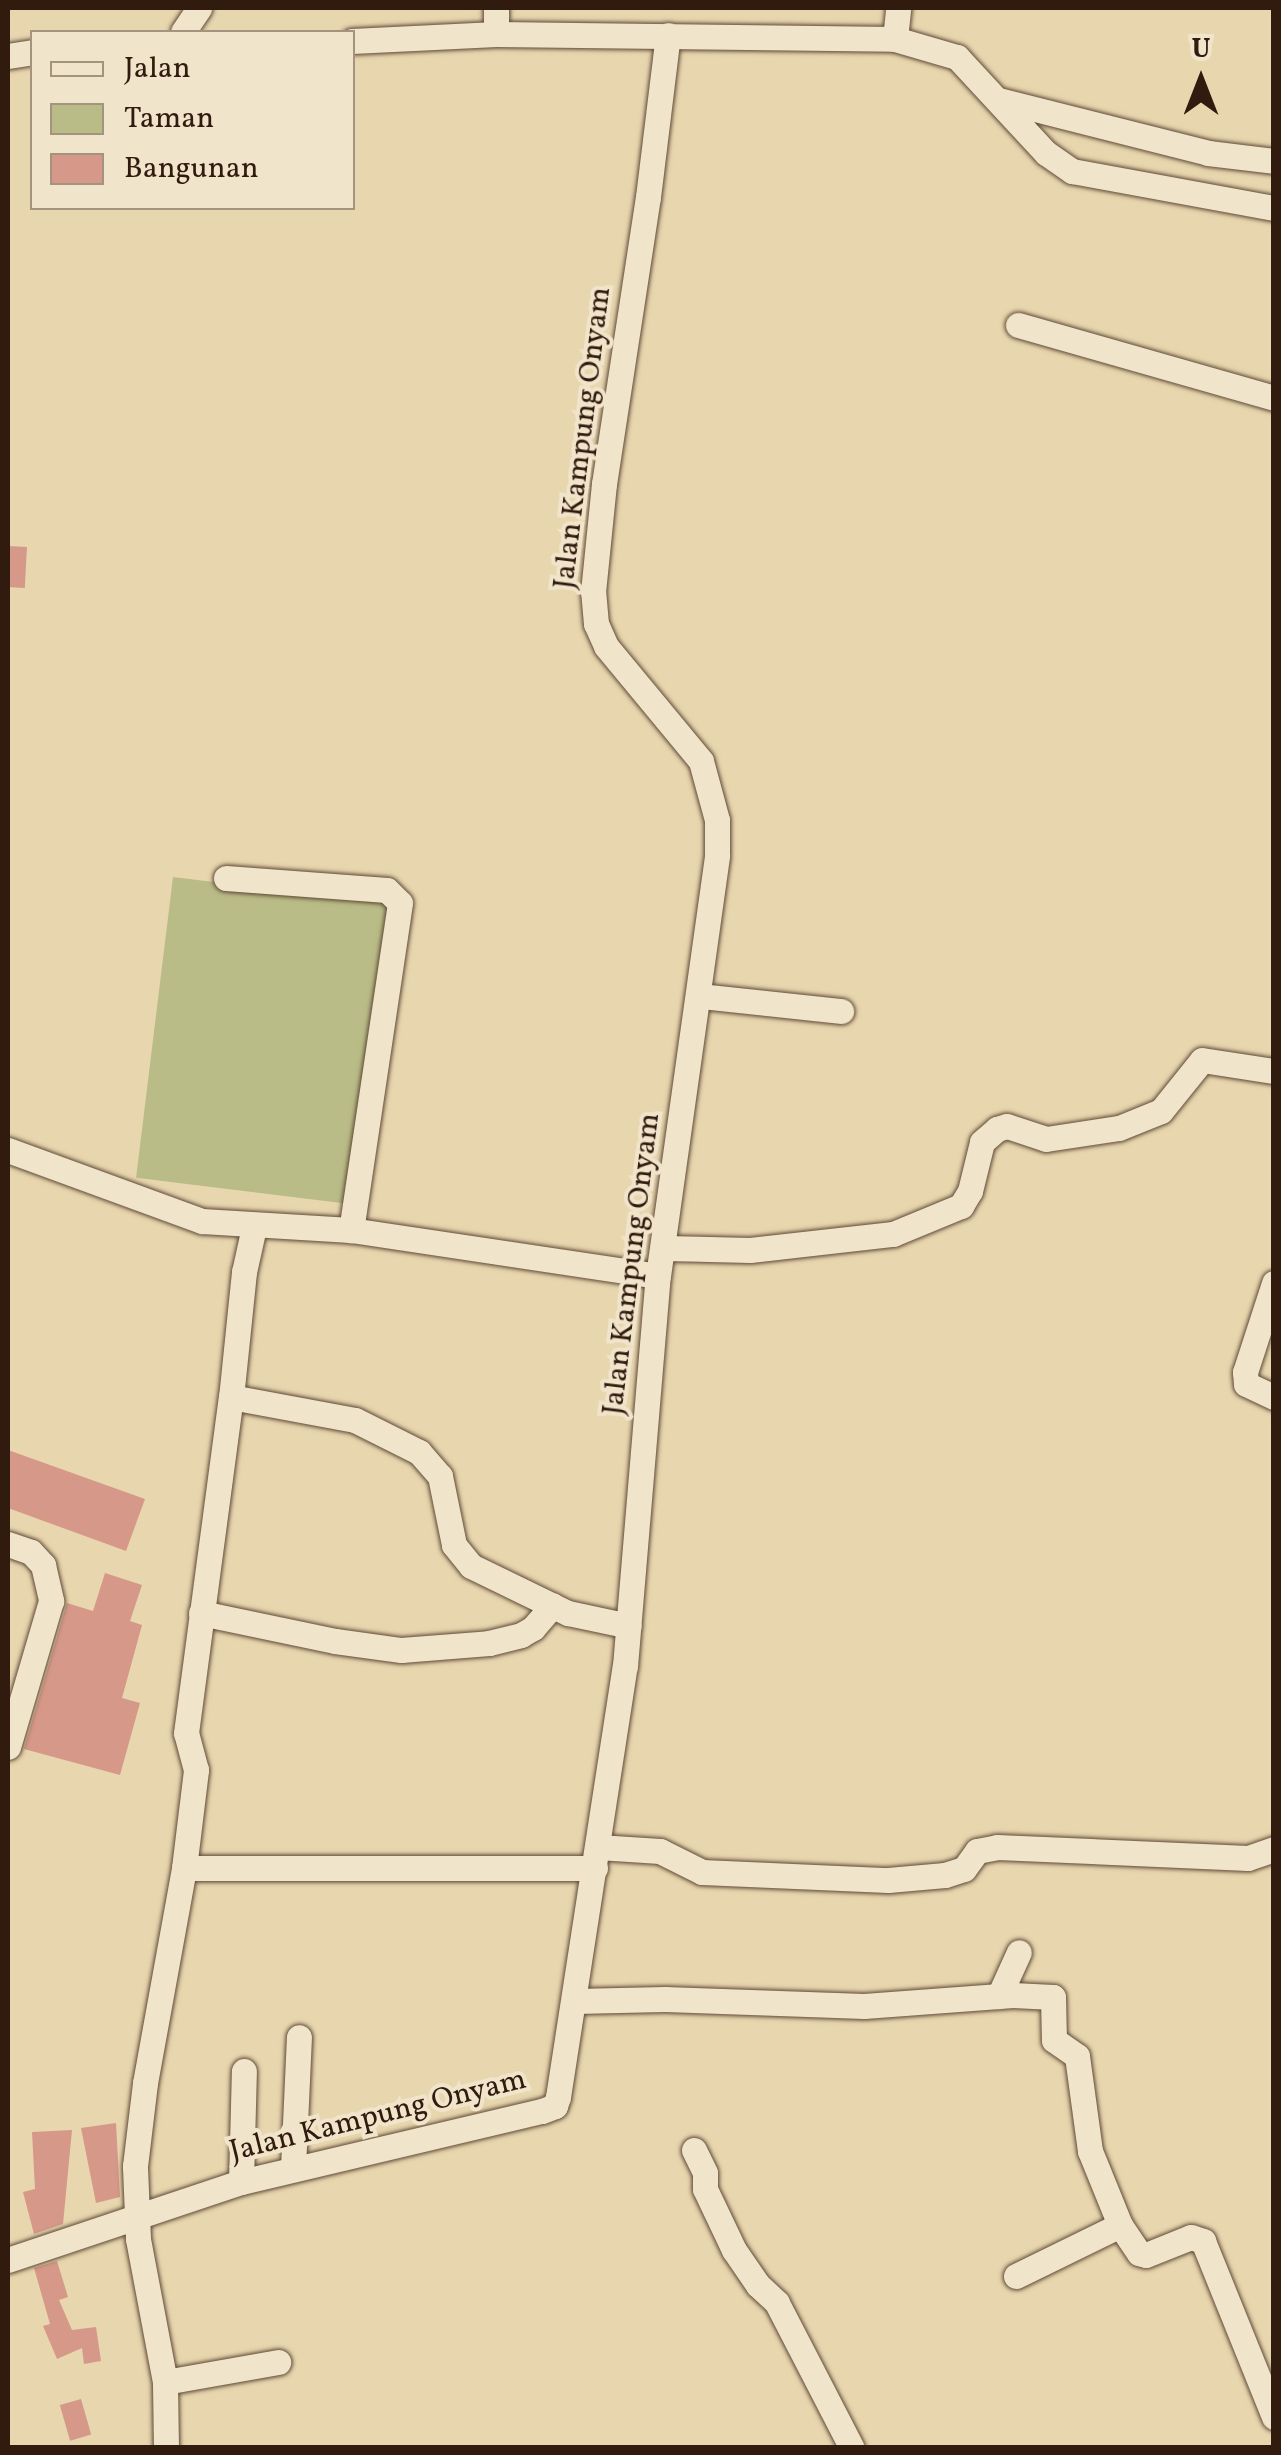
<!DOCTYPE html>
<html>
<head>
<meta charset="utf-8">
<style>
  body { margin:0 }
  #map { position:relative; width:1281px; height:2455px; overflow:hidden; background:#e8d6ae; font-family:Vollkorn,serif }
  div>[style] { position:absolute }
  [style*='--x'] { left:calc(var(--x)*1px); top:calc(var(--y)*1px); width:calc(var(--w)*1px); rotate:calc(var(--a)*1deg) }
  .green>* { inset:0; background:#babc87; transform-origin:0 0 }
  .building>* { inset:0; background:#d69888; transform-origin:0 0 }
  .roads { filter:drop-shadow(0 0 2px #5f4a37) drop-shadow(0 0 2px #5f4a37) }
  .minor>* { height:25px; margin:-12.5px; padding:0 12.5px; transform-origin:12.5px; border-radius:12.5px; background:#f0e4ca }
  span { translate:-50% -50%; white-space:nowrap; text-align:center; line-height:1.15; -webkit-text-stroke:8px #f0e4ca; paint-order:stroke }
  .street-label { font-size:30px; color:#311b0f }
  .frame { position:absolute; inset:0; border:10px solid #311b0f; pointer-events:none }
  .legend { position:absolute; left:30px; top:30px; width:325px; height:180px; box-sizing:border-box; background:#f0e4ca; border:2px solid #a4947f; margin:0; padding:12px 18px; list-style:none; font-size:30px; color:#311b0f }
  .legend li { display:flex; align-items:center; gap:20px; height:50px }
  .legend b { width:50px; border:2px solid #a4947f }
  .north { position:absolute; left:1151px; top:30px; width:100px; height:100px; -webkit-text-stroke:8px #f0e4ca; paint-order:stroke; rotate:0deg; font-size:28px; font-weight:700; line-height:40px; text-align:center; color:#311b0f }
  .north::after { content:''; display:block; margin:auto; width:35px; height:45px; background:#311b0f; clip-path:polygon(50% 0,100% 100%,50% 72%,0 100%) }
</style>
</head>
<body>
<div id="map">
  <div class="green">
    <div style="left:173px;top:877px;width:217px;height:303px;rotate:7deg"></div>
  </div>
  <div class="building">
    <div style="left:8px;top:546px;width:19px;height:41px;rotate:3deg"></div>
    <div style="clip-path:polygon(8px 1450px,145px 1499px,126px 1551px,8px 1508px)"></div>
    <div style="clip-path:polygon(105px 1573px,142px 1585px,130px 1621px,142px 1625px,122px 1698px,140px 1703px,120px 1775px,24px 1749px,67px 1603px,93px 1611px)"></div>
    <div style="clip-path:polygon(116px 2123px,120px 2197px,96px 2203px,81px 2128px)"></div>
    <div style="clip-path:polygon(72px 2130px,63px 2224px,34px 2234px,23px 2192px,35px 2189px,32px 2132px)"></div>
    <div style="clip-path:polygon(57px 2261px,68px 2297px,59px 2300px,72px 2330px,96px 2327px,101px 2361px,84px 2364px,82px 2348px,57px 2359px,43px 2326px,50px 2324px,34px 2268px)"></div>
    <div style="left:81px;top:2399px;width:37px;height:22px;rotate:74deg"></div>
  </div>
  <div class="roads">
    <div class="minor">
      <div style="--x:496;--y:8;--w:26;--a:90"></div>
      <div style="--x:183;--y:32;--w:29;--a:-56"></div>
      <div style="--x:895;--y:39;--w:31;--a:-84"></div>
      <div style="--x:352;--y:41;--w:144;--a:-2.8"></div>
      <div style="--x:496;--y:34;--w:399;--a:0.7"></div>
      <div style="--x:895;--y:39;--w:65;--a:16.2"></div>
      <div style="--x:957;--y:57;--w:131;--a:47.2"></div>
      <div style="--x:1046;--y:153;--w:32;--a:35"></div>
      <div style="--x:1072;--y:171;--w:205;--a:10.4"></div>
      <div style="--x:8;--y:56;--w:24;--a:-9"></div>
      <div style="--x:999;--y:100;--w:216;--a:14.2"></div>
      <div style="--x:1208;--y:153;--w:66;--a:6.9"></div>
      <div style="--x:1018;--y:325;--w:266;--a:15.9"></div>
      <div style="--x:226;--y:878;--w:161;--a:4.3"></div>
      <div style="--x:387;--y:890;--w:18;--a:45"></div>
      <div style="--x:400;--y:903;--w:331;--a:98.5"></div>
      <div style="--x:700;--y:996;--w:142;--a:6.1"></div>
      <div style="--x:8;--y:1150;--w:207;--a:20.1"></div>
      <div style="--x:202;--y:1221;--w:149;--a:3.5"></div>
      <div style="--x:351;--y:1230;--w:310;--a:8.5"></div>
      <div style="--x:254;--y:1227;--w:46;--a:102.5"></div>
      <div style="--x:244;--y:1272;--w:126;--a:95.9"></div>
      <div style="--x:231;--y:1397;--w:126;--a:10.5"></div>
      <div style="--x:355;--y:1420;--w:72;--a:26.6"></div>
      <div style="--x:419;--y:1452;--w:32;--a:49"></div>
      <div style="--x:440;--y:1476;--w:70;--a:78.5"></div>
      <div style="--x:454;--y:1545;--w:27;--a:51"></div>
      <div style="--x:471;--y:1566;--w:108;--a:25.9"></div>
      <div style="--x:568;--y:1613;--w:62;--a:12"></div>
      <div style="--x:663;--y:1248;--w:87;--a:1.3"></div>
      <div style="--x:750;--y:1250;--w:144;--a:-6.4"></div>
      <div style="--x:893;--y:1234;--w:74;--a:-22.4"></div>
      <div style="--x:961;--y:1206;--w:17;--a:-59"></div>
      <div style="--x:970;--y:1191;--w:50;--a:-76.2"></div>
      <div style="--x:982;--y:1142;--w:20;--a:-41"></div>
      <div style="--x:997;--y:1129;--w:10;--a:-17"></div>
      <div style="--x:1007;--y:1126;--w:41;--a:18.4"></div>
      <div style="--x:1046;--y:1139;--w:74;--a:-8.6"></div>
      <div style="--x:1119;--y:1128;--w:45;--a:-22"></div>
      <div style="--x:1161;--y:1111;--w:65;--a:-51.2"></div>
      <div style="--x:1202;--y:1060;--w:73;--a:8.7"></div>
      <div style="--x:1274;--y:1283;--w:94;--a:108"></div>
      <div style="--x:1245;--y:1372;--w:12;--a:85"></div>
      <div style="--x:1246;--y:1384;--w:31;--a:25"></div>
      <div style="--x:8;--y:1544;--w:24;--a:19"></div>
      <div style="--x:31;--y:1552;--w:18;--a:47"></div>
      <div style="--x:43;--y:1565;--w:37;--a:77"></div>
      <div style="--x:51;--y:1601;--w:152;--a:106.4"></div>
      <div style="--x:201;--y:1613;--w:137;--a:11.8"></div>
      <div style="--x:335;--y:1641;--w:67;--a:7.8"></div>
      <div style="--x:401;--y:1650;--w:88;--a:-4.5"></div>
      <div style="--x:489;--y:1643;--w:33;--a:-14"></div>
      <div style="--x:521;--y:1635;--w:14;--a:-30"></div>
      <div style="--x:533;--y:1628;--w:30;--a:-49"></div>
      <div style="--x:598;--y:1847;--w:62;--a:3.7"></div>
      <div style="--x:660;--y:1851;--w:47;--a:26.6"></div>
      <div style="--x:702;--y:1872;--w:186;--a:2.5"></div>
      <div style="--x:888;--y:1880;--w:57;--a:-5"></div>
      <div style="--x:945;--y:1875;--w:20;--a:-18"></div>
      <div style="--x:964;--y:1869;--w:22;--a:-54"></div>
      <div style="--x:977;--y:1851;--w:20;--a:-11"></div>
      <div style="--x:997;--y:1847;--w:251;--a:2.5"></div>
      <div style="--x:1248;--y:1858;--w:28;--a:-19"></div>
      <div style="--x:184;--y:1868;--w:411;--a:0"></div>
      <div style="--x:999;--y:1996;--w:48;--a:-65.6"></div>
      <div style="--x:574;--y:2001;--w:91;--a:-1.3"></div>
      <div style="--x:665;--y:1999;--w:199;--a:2"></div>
      <div style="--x:864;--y:2006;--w:149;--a:-4.2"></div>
      <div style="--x:1013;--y:1995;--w:40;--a:2.9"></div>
      <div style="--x:1053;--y:1997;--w:43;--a:88.7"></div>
      <div style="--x:1054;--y:2040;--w:28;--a:35"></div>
      <div style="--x:1077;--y:2056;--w:96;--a:82.2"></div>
      <div style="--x:1090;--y:2151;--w:80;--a:67.9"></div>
      <div style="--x:1120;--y:2225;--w:34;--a:56"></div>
      <div style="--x:1139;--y:2253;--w:7;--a:16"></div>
      <div style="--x:1146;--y:2255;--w:48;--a:-21.8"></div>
      <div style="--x:1191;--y:2237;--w:13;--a:18"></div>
      <div style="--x:1203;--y:2241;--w:190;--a:68"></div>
      <div style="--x:694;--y:2150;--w:25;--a:64"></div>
      <div style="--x:705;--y:2173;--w:16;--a:90"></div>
      <div style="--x:705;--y:2189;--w:68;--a:64.6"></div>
      <div style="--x:734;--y:2250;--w:42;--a:55.6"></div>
      <div style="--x:758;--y:2285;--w:26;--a:43"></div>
      <div style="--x:777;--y:2303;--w:163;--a:62.7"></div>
      <div style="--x:293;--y:2168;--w:131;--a:-87.4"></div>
      <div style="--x:241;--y:2182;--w:111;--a:-88.5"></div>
      <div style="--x:8;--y:2260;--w:246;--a:-18.5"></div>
      <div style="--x:241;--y:2182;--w:309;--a:-13.3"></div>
      <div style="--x:542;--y:2111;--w:14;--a:-21"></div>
      <div style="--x:555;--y:2106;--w:9;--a:-72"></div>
      <div style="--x:558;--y:2097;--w:436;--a:-81.2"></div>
      <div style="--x:625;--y:1666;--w:391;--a:-85.2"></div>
      <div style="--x:658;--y:1276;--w:425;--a:-82"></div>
      <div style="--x:717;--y:855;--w:35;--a:-90"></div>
      <div style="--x:717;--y:820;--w:61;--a:-105.2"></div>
      <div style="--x:701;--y:761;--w:149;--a:-129.6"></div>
      <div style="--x:606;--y:646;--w:24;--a:-114"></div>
      <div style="--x:596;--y:624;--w:32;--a:-95"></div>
      <div style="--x:593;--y:592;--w:109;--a:-84.2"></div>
      <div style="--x:604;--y:484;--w:290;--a:-81.3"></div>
      <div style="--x:648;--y:197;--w:163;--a:-83"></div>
      <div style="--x:1016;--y:2276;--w:116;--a:-26.1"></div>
      <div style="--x:165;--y:2382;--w:115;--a:-10"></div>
      <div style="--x:166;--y:2448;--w:66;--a:-90.9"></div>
      <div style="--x:165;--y:2382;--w:146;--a:-100.7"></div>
      <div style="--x:138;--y:2239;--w:73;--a:-92.4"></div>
      <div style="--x:135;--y:2166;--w:84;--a:-83.1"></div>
      <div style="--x:145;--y:2083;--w:219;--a:-79.7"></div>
      <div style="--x:184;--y:1868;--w:99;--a:-83"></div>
      <div style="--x:196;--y:1770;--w:38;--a:-105"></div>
      <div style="--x:186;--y:1733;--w:339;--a:-82.4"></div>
    </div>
  </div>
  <div class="street-label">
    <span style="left:583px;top:438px;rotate:-83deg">Jalan Kampung Onyam</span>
    <span style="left:632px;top:1264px;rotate:-83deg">Jalan Kampung Onyam</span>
    <span style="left:378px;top:2116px;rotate:-14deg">Jalan Kampung Onyam</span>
  </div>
  <div class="frame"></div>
  <ul class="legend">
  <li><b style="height:12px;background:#f0e4ca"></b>Jalan</li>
  <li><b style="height:28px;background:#babc87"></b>Taman</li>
  <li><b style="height:28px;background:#d69888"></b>Bangunan</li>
  </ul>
  <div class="north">U</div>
</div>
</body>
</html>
